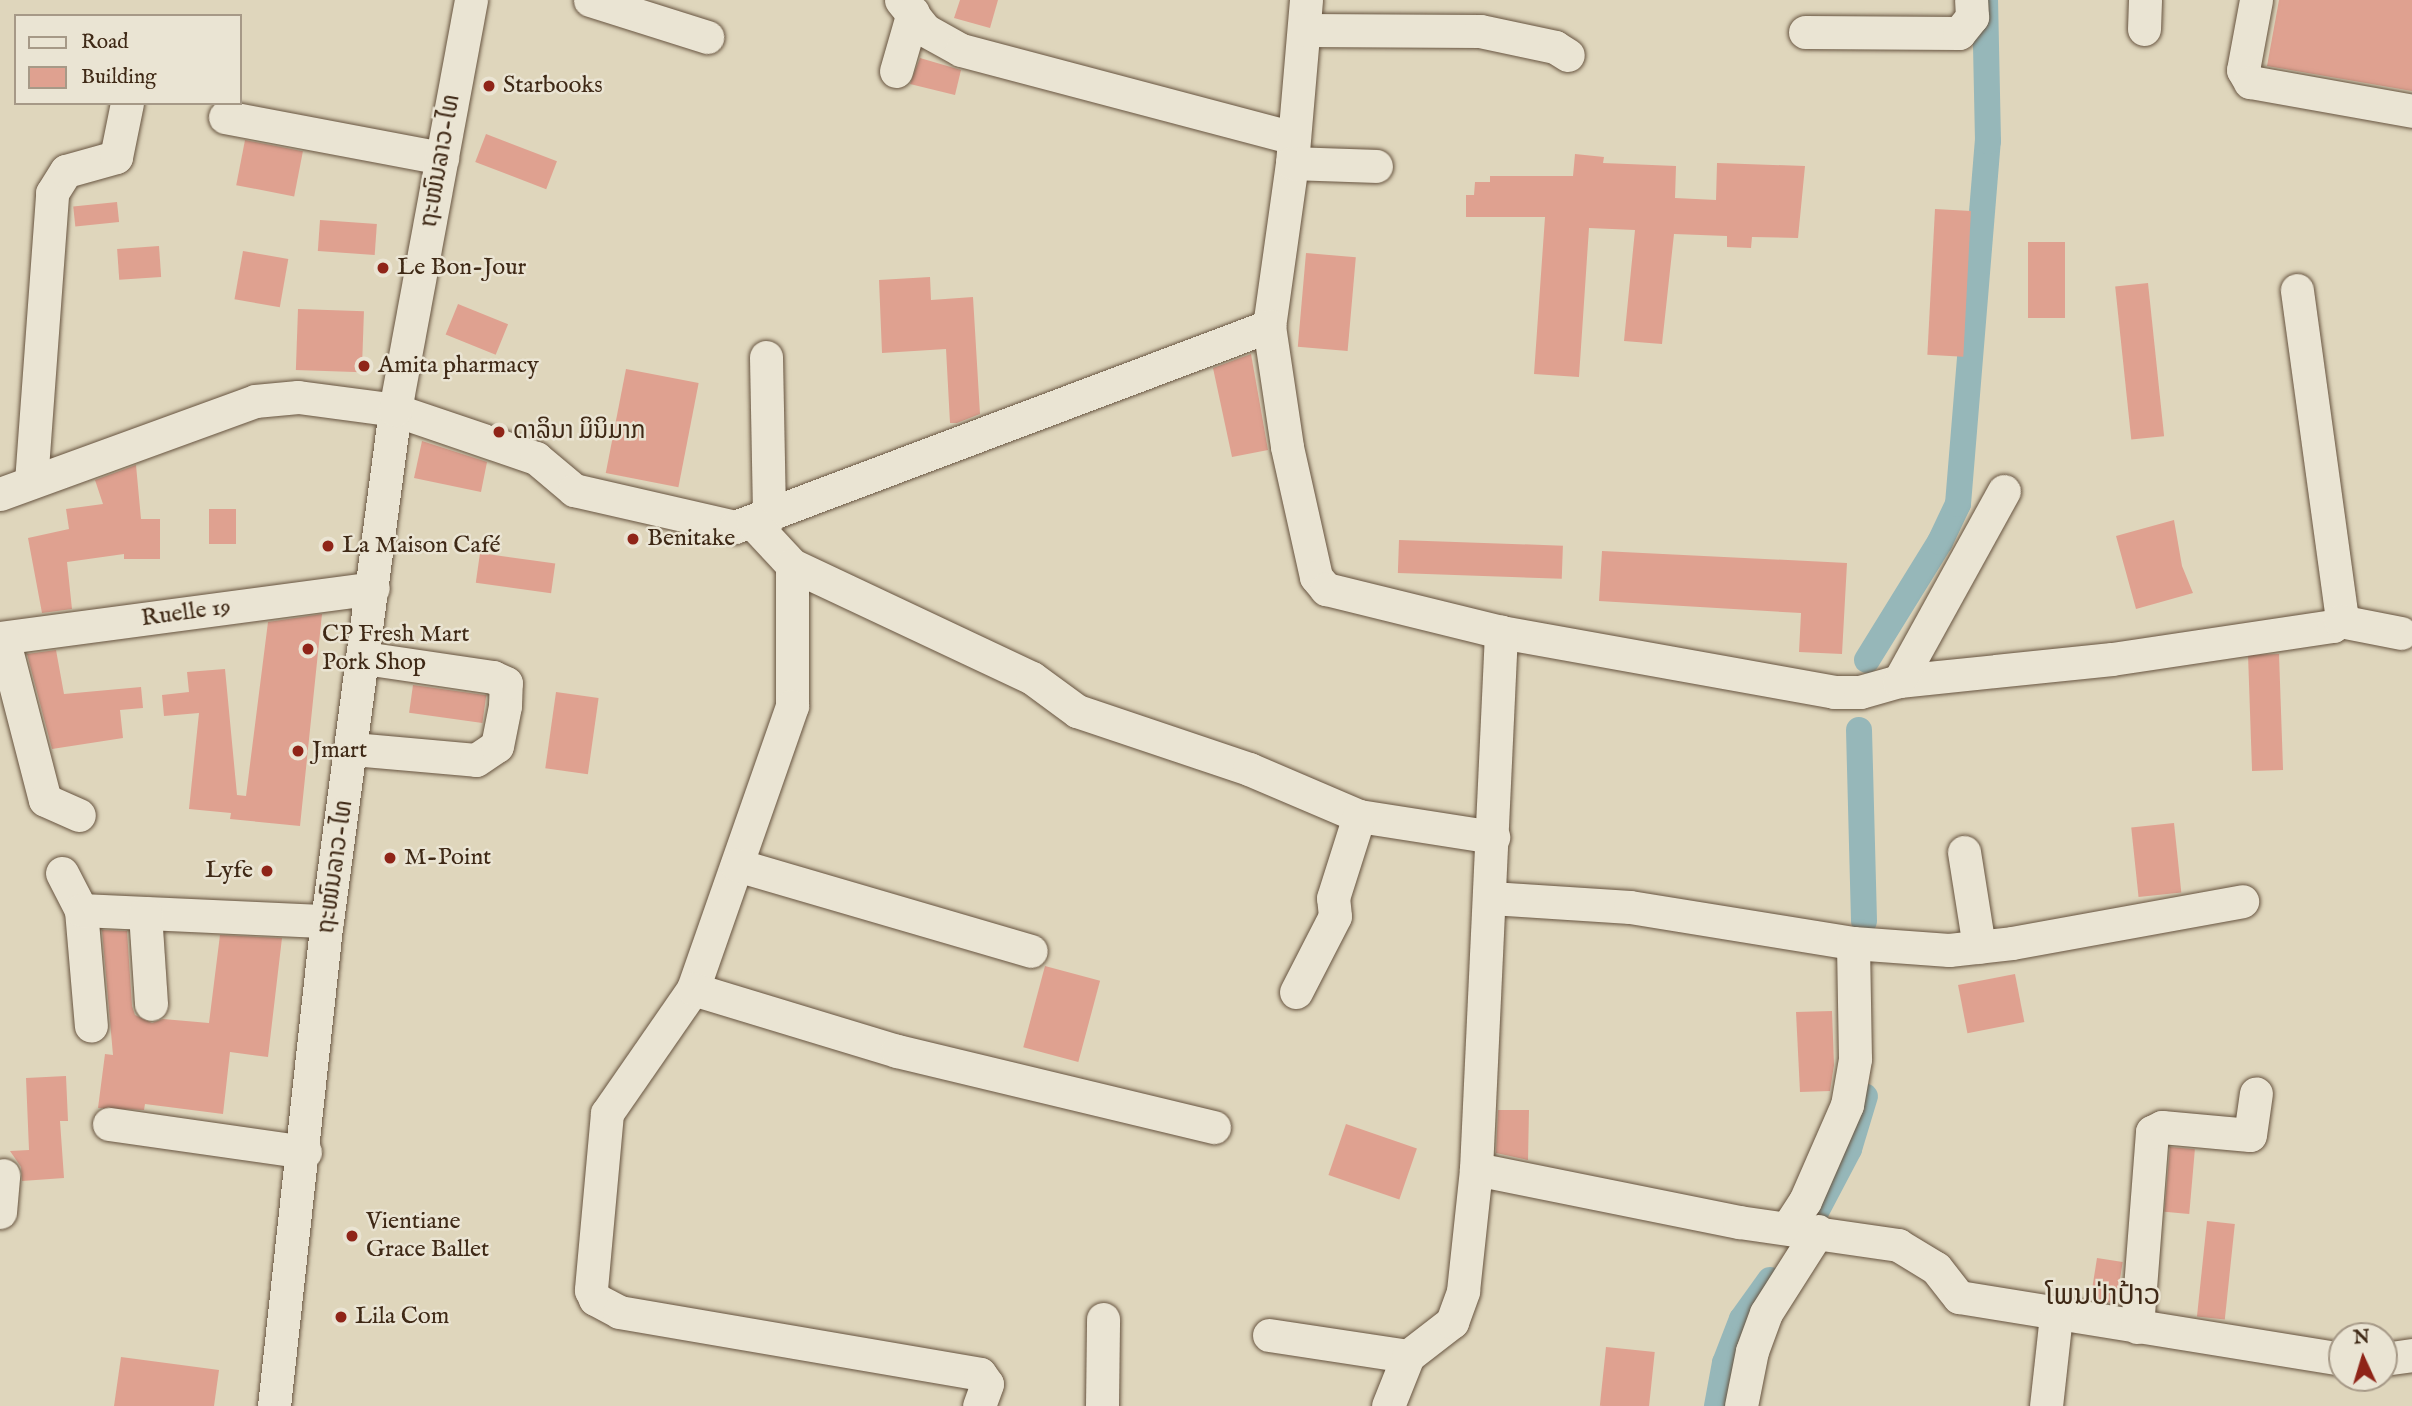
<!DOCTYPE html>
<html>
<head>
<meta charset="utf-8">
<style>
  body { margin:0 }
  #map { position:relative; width:2412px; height:1406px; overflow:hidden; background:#dfd6bc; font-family:"IM FELL English","Noto Sans Lao",serif }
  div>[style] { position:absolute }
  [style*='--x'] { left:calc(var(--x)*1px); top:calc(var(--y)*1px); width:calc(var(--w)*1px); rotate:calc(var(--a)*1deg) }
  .canal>* { height:26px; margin:-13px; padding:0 13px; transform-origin:13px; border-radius:13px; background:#96b7b9 }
  .building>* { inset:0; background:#dfa190; transform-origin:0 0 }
  .roads { filter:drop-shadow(0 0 2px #675440) drop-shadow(0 0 2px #675440) }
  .minor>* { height:33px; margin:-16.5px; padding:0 16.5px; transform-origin:16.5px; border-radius:16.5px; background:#eae4d3 }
  .dots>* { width:19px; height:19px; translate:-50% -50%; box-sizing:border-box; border:4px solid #eae4d3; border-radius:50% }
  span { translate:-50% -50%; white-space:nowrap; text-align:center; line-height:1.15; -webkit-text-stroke:5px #eae4d3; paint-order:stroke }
  .poi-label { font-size:24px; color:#3f2916 }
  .left { translate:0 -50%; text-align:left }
  .right { translate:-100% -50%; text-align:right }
  .street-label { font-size:24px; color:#3f2916 }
  .quarter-label { font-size:28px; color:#3f2916 }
  .legend { position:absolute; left:14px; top:14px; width:228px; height:91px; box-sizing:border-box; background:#eae4d3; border:2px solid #a69987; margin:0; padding:9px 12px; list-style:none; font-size:21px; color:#3f2916 }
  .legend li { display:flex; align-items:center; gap:14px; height:35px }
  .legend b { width:35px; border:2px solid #a69987 }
  .north { position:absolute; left:2328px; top:1322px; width:70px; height:70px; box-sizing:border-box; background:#eae4d3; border:2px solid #a69987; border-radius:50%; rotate:356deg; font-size:19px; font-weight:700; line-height:28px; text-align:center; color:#3f2916 }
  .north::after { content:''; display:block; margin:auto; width:24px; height:32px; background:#8f2418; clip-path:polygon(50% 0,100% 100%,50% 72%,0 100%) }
</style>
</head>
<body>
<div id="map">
  <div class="canal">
    <div style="--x:1867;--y:660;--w:139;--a:-58.3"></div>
    <div style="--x:1940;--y:542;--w:42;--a:-64.7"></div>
    <div style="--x:1958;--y:504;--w:364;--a:-85.3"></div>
    <div style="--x:1988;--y:141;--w:141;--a:-91.2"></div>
    <div style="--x:1859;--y:730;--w:191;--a:88.5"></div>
    <div style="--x:1817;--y:1210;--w:69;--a:-62.3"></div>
    <div style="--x:1849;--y:1149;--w:55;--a:-73.2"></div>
    <div style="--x:1717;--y:1406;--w:44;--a:-79.5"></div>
    <div style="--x:1725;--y:1363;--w:47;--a:-68.9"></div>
    <div style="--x:1742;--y:1319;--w:48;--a:-54.3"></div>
  </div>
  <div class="building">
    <div style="clip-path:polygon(960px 0,998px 0,990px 28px,954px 18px)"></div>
    <div style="clip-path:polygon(2279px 0,2412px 0,2412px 91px,2267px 66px)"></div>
    <div style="clip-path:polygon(920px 58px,961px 70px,955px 95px,910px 84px)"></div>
    <div style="left:486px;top:134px;width:76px;height:30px;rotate:21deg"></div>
    <div style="left:245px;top:140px;width:59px;height:46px;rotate:11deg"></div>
    <div style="clip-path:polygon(1575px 154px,1604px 157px,1603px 163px,1676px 166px,1675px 198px,1716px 200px,1717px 163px,1805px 166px,1798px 238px,1752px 237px,1751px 248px,1727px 247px,1727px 236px,1674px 234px,1662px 344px,1624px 341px,1635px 230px,1589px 228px,1579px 377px,1534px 374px,1545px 217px,1466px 217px,1466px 195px,1474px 195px,1475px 182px,1490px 182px,1490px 176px,1573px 176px)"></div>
    <div style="left:117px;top:202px;width:20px;height:44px;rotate:84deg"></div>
    <div style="left:1935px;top:209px;width:36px;height:146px;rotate:3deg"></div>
    <div style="left:320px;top:220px;width:57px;height:31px;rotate:4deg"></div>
    <div style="left:2028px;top:242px;width:37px;height:76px"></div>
    <div style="left:159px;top:246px;width:31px;height:42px;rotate:86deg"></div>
    <div style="left:243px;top:251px;width:46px;height:49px;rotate:10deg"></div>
    <div style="left:1306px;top:253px;width:50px;height:94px;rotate:5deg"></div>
    <div style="clip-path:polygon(930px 277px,931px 300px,973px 297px,980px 414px,957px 423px,950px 423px,946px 349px,882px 353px,879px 280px)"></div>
    <div style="left:2148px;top:283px;width:154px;height:33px;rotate:84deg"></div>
    <div style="left:458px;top:304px;width:54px;height:33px;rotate:22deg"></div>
    <div style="left:298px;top:309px;width:66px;height:61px;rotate:2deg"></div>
    <div style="clip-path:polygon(1251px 354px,1268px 450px,1232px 457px,1213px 368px)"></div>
    <div style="left:626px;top:369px;width:74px;height:106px;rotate:11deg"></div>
    <div style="clip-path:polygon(422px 441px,487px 462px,481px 492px,414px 478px)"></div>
    <div style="clip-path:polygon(136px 465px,141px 519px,160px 519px,160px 559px,124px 559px,124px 554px,67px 562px,72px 609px,42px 613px,28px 538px,69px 529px,66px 509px,103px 504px,95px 480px)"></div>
    <div style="left:209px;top:509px;width:27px;height:35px"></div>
    <div style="clip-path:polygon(2174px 520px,2182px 566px,2193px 593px,2136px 609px,2116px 536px)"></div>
    <div style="left:1399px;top:540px;width:164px;height:33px;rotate:2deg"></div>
    <div style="clip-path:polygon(1602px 551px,1847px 563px,1842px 654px,1799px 652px,1801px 613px,1599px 601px)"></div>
    <div style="left:480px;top:553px;width:76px;height:30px;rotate:8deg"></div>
    <div style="clip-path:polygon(322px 614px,300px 826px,230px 819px,231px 813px,189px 809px,199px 713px,164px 716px,162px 695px,189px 692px,187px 672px,225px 669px,237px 795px,246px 796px,268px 622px)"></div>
    <div style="clip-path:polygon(56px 650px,64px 694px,141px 687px,143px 708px,120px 710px,123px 738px,52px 749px,27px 654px)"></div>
    <div style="left:2279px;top:654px;width:116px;height:31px;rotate:88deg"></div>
    <div style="left:413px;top:685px;width:74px;height:28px;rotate:8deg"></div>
    <div style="left:556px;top:692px;width:43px;height:77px;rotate:8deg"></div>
    <div style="left:2174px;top:823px;width:70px;height:43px;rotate:84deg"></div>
    <div style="clip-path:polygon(102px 930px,127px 931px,132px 1006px,135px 1015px,152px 1023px,163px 1019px,209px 1023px,220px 935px,282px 938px,268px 1057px,230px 1052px,223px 1114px,145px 1104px,144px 1110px,98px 1108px,105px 1054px,113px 1055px)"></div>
    <div style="left:1045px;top:966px;width:57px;height:84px;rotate:15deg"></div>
    <div style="left:2015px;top:974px;width:49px;height:58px;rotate:79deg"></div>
    <div style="clip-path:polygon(1832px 1011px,1834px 1065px,1830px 1091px,1800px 1092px,1796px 1012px)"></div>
    <div style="clip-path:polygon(66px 1076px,68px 1121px,60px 1121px,64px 1178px,22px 1181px,21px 1167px,10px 1151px,29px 1150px,26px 1078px)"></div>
    <div style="clip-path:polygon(1498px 1110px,1529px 1110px,1528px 1160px,1496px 1153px)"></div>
    <div style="left:1346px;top:1124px;width:75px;height:54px;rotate:19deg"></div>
    <div style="left:2170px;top:1147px;width:25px;height:65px;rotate:5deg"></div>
    <div style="left:2207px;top:1221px;width:28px;height:96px;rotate:6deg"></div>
    <div style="left:2097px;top:1258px;width:26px;height:42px;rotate:9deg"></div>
    <div style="left:1606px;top:1347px;width:49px;height:59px;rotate:6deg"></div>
    <div style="clip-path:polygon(121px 1357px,219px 1370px,214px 1406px,114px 1406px)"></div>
  </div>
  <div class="roads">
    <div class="minor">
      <div style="--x:590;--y:0;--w:123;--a:17.5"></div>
      <div style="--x:901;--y:0;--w:38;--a:51"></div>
      <div style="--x:925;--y:30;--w:41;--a:29.1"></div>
      <div style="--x:961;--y:50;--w:344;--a:14.8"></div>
      <div style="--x:1306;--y:0;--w:164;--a:94.9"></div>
      <div style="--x:1292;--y:163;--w:165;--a:98"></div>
      <div style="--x:1269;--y:326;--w:122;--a:81.5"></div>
      <div style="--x:1287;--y:447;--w:133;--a:77.4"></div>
      <div style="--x:1316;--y:577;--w:16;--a:50"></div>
      <div style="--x:1326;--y:589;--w:180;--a:13.8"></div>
      <div style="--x:1501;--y:632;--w:338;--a:10.2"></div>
      <div style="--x:1834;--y:692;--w:26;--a:0"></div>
      <div style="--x:1860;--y:692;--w:41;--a:-15.8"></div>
      <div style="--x:1899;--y:681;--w:214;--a:-5.9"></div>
      <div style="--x:2112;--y:659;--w:223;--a:-8.5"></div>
      <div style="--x:2333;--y:626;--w:9;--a:-36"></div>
      <div style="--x:2340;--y:621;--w:9;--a:-84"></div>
      <div style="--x:2341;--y:612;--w:325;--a:-97.8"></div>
      <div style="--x:2256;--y:0;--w:71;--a:100.5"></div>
      <div style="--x:2243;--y:70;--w:14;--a:60"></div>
      <div style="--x:2250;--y:82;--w:165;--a:10.1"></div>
      <div style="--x:2144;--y:29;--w:29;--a:-88"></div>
      <div style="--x:1305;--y:30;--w:175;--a:0.3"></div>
      <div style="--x:1480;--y:31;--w:77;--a:12"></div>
      <div style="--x:1555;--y:47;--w:15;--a:32"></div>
      <div style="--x:1805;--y:32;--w:154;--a:0.4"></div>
      <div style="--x:1959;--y:33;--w:21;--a:-51"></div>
      <div style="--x:1972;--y:17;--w:17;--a:-93"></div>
      <div style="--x:896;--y:71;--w:61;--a:-73.9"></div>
      <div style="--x:225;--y:117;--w:221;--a:10.7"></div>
      <div style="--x:1292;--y:163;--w:84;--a:2"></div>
      <div style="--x:766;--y:357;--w:160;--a:88.9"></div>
      <div style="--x:31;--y:482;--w:290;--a:-85.8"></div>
      <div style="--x:52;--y:193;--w:26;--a:-58"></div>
      <div style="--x:66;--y:171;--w:52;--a:-15.6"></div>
      <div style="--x:116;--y:157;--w:55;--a:-78.5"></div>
      <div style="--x:0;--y:494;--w:271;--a:-20"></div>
      <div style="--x:255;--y:401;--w:43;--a:-5.3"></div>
      <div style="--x:298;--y:397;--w:98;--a:7.6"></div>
      <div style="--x:395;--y:410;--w:149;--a:18.8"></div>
      <div style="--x:536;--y:458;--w:50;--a:40.1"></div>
      <div style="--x:574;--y:490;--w:165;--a:12.9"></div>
      <div style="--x:735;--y:527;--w:571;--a:-20.63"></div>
      <div style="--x:753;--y:523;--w:57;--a:47.1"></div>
      <div style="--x:792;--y:565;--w:265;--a:25.2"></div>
      <div style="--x:1032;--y:678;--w:56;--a:36.3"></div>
      <div style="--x:1077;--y:711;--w:182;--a:18.6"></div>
      <div style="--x:1249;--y:769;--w:120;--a:23.1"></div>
      <div style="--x:1359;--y:816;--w:136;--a:8.9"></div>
      <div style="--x:792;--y:565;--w:141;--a:90"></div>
      <div style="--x:792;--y:706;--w:300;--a:109.3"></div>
      <div style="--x:693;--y:989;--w:151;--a:124.7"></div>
      <div style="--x:607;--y:1113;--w:178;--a:95.2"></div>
      <div style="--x:591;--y:1290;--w:10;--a:66"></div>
      <div style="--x:595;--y:1299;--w:27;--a:28"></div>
      <div style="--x:619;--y:1312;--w:366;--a:9.7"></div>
      <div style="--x:980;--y:1374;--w:12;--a:55"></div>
      <div style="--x:987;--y:1384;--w:23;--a:110"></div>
      <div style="--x:2340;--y:621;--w:62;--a:11.1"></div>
      <div style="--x:0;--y:638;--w:376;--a:-7.6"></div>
      <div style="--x:3;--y:638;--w:167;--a:75.5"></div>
      <div style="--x:45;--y:800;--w:37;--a:24"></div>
      <div style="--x:1899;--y:681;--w:217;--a:-61.1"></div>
      <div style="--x:353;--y:749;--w:123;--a:5.1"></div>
      <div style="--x:476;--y:760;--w:25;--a:-34"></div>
      <div style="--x:497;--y:746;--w:41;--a:-78.7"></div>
      <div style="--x:505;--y:706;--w:23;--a:-88"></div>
      <div style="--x:506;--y:683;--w:14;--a:-155"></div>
      <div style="--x:493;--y:677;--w:130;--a:-171.6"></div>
      <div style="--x:1964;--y:852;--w:96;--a:81"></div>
      <div style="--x:737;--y:865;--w:306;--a:16.3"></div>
      <div style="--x:62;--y:873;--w:42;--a:62.8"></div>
      <div style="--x:81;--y:910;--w:116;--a:85.1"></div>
      <div style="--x:1491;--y:898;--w:139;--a:3.7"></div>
      <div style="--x:1630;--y:907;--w:226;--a:9.2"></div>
      <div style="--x:1853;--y:943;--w:96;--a:4.2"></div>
      <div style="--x:1949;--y:950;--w:63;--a:-6.3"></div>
      <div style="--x:2012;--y:943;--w:234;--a:-10.3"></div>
      <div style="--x:81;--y:910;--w:246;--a:2.6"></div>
      <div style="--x:145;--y:913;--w:91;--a:86.2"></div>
      <div style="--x:693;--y:989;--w:213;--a:16.9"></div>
      <div style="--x:897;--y:1051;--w:326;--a:13.5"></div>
      <div style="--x:1296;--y:992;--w:85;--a:-62.8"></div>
      <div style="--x:1335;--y:916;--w:18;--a:-96"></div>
      <div style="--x:1333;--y:898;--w:86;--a:-72.4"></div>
      <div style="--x:109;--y:1124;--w:198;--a:8.1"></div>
      <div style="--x:1476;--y:1169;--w:268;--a:11.4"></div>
      <div style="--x:1739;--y:1222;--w:161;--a:8.2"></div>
      <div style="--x:1898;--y:1245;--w:44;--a:31.2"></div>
      <div style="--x:1936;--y:1268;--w:37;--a:52"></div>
      <div style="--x:1959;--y:1297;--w:388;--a:9.2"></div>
      <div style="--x:0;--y:1212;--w:37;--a:-85"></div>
      <div style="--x:1788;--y:1227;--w:31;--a:-57"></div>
      <div style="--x:1805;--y:1201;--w:105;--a:-66.4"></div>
      <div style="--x:1847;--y:1105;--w:47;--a:-80.1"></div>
      <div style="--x:1855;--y:1059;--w:116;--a:-91"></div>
      <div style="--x:2137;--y:1327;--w:196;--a:-85.6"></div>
      <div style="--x:2152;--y:1132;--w:11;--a:-27"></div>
      <div style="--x:2162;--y:1127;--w:88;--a:5.2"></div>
      <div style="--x:2250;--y:1135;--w:42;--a:-81.9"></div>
      <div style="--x:1269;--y:1335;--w:141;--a:8.6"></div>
      <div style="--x:2384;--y:1359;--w:28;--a:-8"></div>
      <div style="--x:274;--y:1406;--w:488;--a:-83.8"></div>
      <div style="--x:327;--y:921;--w:516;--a:-82.42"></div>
      <div style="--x:395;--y:410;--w:417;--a:-79.5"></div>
      <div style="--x:1102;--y:1406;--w:87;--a:-89.3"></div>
      <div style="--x:1388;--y:1406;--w:54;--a:-68.2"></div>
      <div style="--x:1408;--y:1356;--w:56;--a:-37.7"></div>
      <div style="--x:1452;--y:1322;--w:33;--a:-70"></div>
      <div style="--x:1463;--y:1291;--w:123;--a:-83.9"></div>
      <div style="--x:1476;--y:1169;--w:538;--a:-87.33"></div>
      <div style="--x:1741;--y:1406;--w:56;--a:-78.7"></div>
      <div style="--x:1752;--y:1351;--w:40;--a:-69.8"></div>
      <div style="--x:1766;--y:1313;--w:97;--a:-57.6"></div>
      <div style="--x:2046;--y:1406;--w:92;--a:-83.7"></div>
    </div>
  </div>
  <div class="dots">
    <div style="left:489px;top:86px;background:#8f2418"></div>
    <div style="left:383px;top:268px;background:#8f2418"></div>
    <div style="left:364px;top:366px;background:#8f2418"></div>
    <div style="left:499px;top:432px;background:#8f2418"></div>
    <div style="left:633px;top:539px;background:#8f2418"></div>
    <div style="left:328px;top:546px;background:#8f2418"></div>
    <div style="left:308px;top:649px;background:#8f2418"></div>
    <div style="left:298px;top:751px;background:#8f2418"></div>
    <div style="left:390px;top:858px;background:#8f2418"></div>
    <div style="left:267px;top:871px;background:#8f2418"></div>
    <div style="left:352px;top:1236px;background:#8f2418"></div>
    <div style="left:341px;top:1317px;background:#8f2418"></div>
  </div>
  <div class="poi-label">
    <span class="left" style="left:503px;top:86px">Starbooks</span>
    <span class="left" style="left:397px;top:268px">Le Bon-Jour</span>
    <span class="left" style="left:378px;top:366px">Amita pharmacy</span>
    <span class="left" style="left:513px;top:432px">ດາລິນາ ມິນິມາກ</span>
    <span class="left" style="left:647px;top:539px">Benitake</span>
    <span class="left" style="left:342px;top:546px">La Maison Café</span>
    <span class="left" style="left:322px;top:649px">CP Fresh Mart<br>Pork Shop</span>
    <span class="left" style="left:312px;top:751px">Jmart</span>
    <span class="left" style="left:404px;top:858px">M-Point</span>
    <span class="right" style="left:253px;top:871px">Lyfe</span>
    <span class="left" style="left:366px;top:1236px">Vientiane<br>Grace Ballet</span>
    <span class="left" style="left:355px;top:1317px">Lila Com</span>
  </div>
  <div class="street-label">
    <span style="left:441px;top:161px;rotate:-80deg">ຖະໜົນລາວ-ໄທ</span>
    <span style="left:186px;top:613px;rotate:-8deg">Ruelle 19</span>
    <span style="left:336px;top:867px;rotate:-82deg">ຖະໜົນລາວ-ໄທ</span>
  </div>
  <div class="quarter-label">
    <span style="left:2103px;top:1297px">ໂພນປ່າປ້າວ</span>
  </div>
  <ul class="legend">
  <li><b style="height:9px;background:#eae4d3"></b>Road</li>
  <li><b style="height:19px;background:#dfa190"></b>Building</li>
  </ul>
  <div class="north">N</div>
</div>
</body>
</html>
